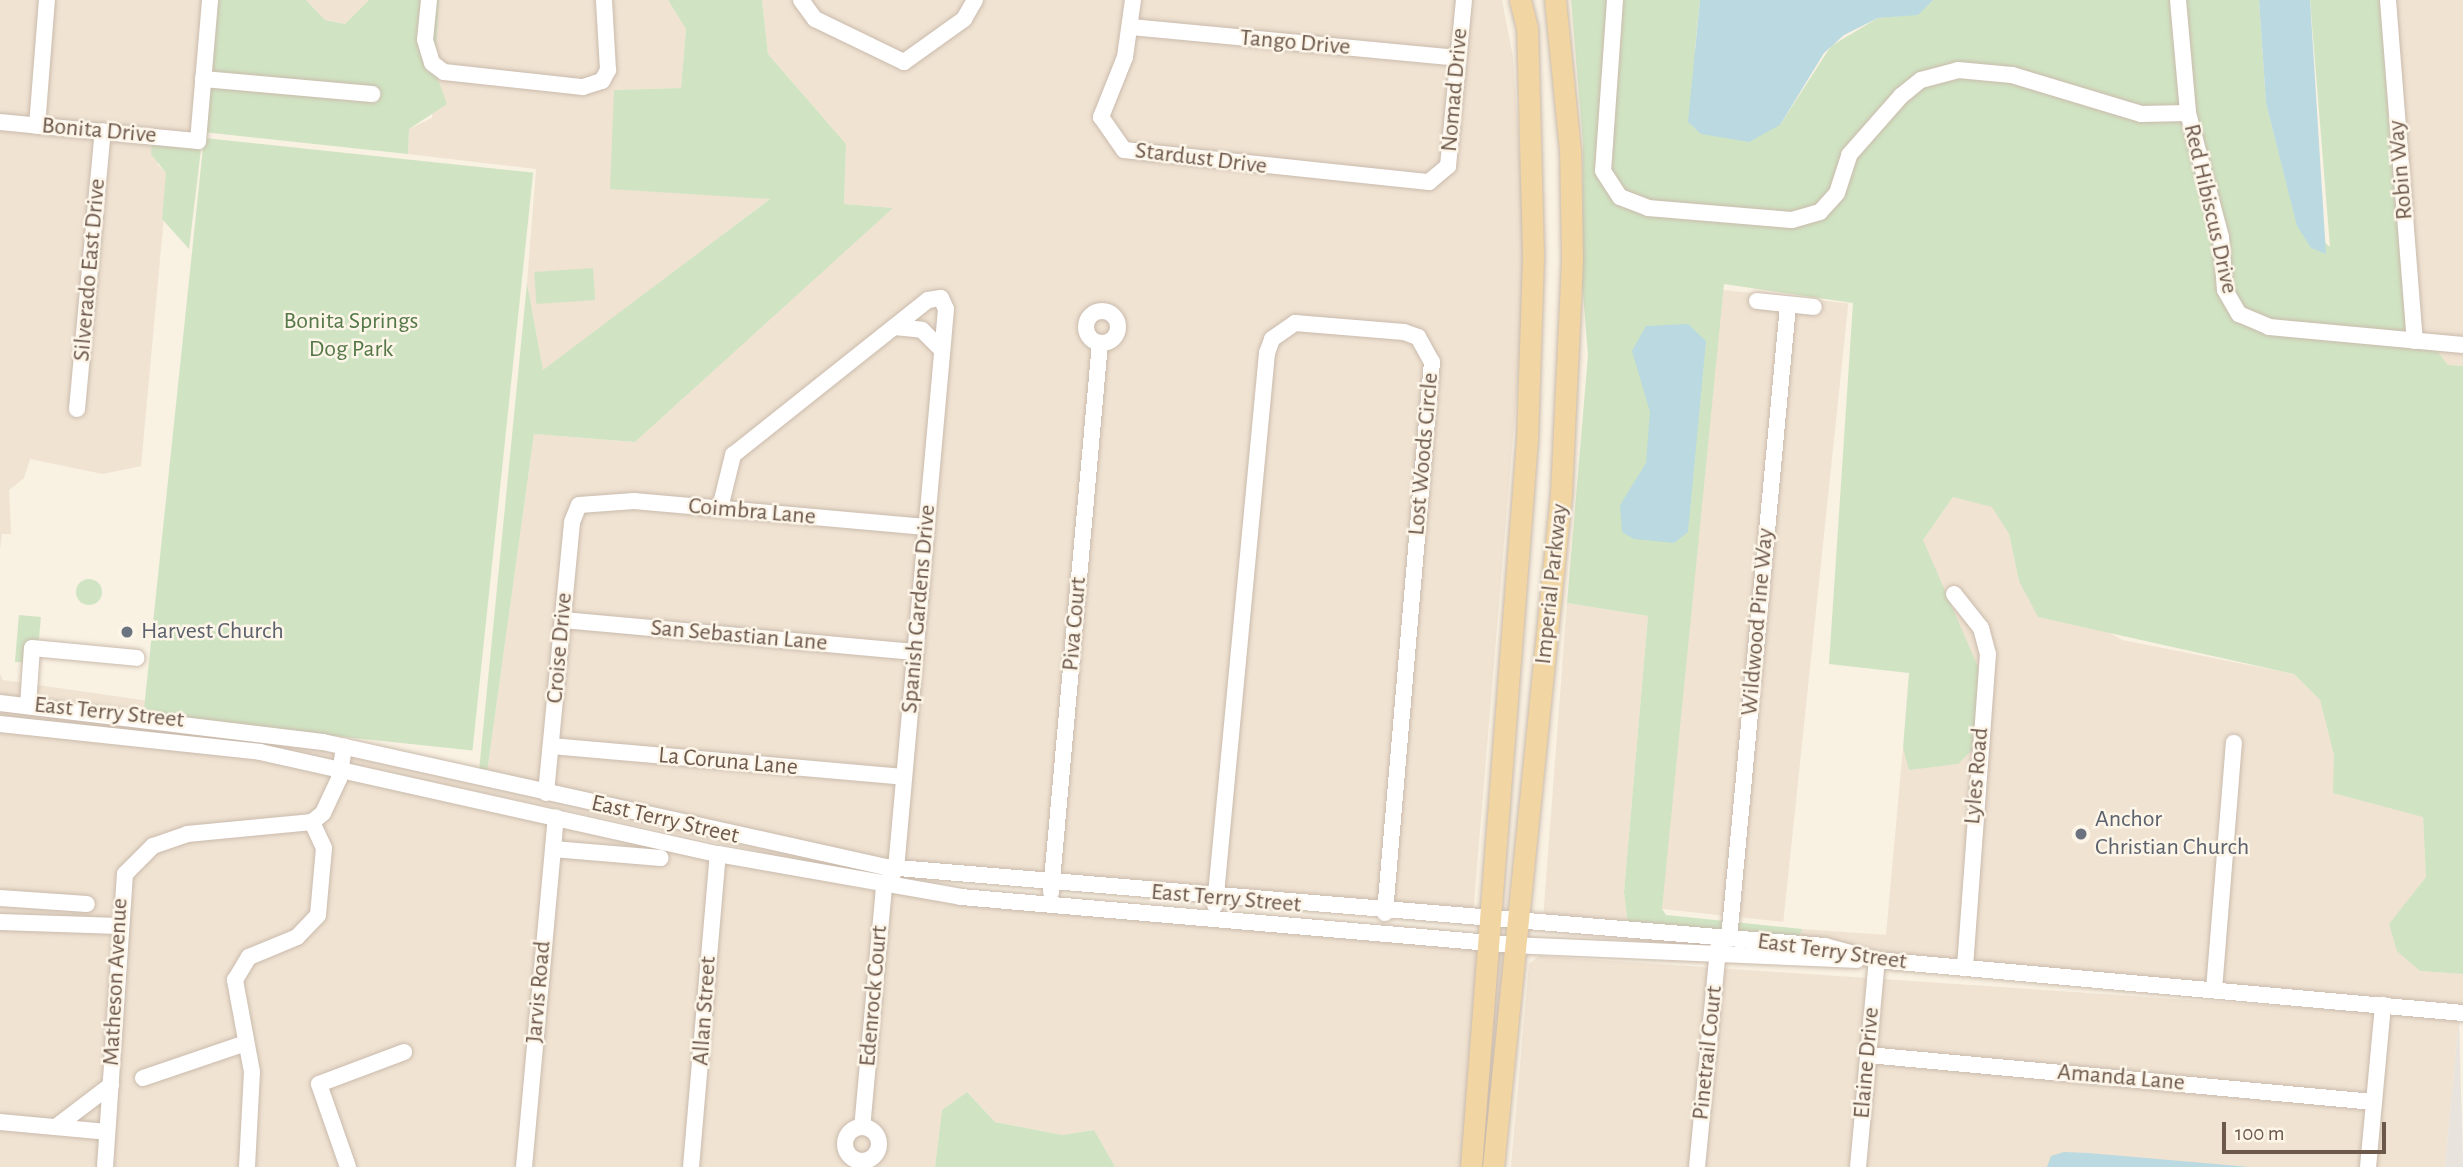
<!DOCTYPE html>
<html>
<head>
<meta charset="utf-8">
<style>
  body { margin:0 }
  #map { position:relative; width:2463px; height:1167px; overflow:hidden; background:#f9f1e2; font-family:"Alegreya Sans",sans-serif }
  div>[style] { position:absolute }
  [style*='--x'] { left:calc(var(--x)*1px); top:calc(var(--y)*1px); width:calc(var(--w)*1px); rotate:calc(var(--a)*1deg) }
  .residential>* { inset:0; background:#f0e3d2; transform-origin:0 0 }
  .industrial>* { inset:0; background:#e8e3dd }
  .green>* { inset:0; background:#d0e4c3; transform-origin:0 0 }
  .round { border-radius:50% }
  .water>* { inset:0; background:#bad9e0 }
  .roads { filter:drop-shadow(0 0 2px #cabbad) drop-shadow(0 0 2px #cabbad) }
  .minor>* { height:16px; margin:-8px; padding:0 8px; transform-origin:8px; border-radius:8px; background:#fff }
  .minor>.ring { margin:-8px; padding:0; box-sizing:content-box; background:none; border:16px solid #fff; border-radius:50% }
  .major>* { height:21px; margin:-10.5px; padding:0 10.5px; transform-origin:10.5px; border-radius:10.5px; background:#f1d5a2 }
  .dots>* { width:19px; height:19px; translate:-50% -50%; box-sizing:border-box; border:4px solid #fcf5e8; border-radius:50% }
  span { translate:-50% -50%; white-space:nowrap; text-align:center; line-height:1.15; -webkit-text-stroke:5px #fcf5e8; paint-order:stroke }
  .street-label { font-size:24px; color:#6d594c }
  .park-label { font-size:24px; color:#557849 }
  .worship-label { font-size:24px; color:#5b616d }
  .left { translate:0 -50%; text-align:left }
  .scale { position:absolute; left:2222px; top:1122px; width:164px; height:32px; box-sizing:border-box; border:4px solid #6d594c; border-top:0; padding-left:9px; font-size:21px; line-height:24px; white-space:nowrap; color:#6d594c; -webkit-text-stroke:5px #fcf5e8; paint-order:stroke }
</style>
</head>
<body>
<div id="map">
  <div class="residential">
    <div style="clip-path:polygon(0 0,213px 0,198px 127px,157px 164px,166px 173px,165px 205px,141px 466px,103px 474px,30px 459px,24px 478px,9px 490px,11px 534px,2px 534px,0 549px)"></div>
    <div style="clip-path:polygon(306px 0,369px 0,345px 24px,325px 20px)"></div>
    <div style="clip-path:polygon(439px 0,668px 0,686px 28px,681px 88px,614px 90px,771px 198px,543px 371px,527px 283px,536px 169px,408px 154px,409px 129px,432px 118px)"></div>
    <div style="clip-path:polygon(762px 0,1502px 0,1513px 57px,1527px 269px,1473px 914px,897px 862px,487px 773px,534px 434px,635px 442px,892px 208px,844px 204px,846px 144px,768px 54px)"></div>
    <div style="clip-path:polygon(2391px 0,2463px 0,2463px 366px,2448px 365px,2413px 319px)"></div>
    <div style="left:1723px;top:290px;width:126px;height:622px;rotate:6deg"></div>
    <div style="clip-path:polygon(1953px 497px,1992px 506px,2009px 534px,2019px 581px,2122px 640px,2294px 674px,2320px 700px,2334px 755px,2334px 793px,2423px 816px,2426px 877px,2389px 925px,2420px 971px,2463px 974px,2463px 1006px,1882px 954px,1799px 938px,1802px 929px,1886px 935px,1903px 748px,1910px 769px,1958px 764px,1953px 606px,1926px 560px,1923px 540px)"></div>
    <div style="clip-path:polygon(1567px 603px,1648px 616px,1624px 892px,1628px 926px,1543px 920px)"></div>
    <div style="clip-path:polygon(0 674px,3px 680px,149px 701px,148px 710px,0 696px)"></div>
    <div style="clip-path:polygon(0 709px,322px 748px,904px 876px,903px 883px,261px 745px,0 717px)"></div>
    <div style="clip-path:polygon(0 730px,259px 758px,883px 893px,1480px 949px,1465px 1167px,1115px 1167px,1093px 1130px,1062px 1135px,995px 1122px,967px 1092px,942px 1110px,935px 1167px,0 1167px)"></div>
    <div style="clip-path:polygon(1492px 950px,1507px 951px,1487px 1167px,1476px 1167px)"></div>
    <div style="clip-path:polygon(1539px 956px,2459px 1018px,2445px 1167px,1511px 1167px,1529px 964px)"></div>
  </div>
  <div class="industrial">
    <div style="clip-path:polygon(2459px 1018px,2463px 1167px,2445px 1167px)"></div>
  </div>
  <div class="green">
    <div style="clip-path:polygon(213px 0,306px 0,325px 20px,345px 24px,369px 0,439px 0,435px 71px,447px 104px,409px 129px,408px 154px,203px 132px,189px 249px,162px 219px,166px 173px,151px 154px,152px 140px,190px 136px,198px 127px)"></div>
    <div style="clip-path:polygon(668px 0,762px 0,768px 54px,846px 144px,844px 204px,893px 208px,635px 442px,534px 434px,487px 773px,479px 771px,527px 283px,543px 370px,770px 199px,610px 189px,614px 90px,681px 88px,686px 29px)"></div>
    <div style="clip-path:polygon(1571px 0,1700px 0,1695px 49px,1780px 125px,1831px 46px,1878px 18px,1918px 14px,1933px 0,2259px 0,2266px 103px,2295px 216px,2330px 247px,2310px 0,2391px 0,2413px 319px,2448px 365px,2463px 366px,2463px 974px,2420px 971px,2397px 951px,2389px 924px,2426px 877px,2423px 817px,2333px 793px,2334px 755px,2320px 700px,2294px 674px,2038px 617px,2019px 581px,2009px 534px,1992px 507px,1953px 497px,1923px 540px,1979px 669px,1983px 715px,1974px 748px,1958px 764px,1909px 770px,1903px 748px,1909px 673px,1829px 664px,1853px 303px,1724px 284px,1662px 909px,1666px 915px,1802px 929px,1799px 938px,1628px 926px,1624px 892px,1648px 616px,1567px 603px,1588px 355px,1582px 282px,1583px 143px)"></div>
    <div style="left:204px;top:138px;width:331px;height:581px;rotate:6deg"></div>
    <div style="left:593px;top:268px;width:32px;height:59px;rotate:86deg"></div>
    <div class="round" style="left:76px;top:579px;width:26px;height:26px"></div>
    <div style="left:19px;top:615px;width:22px;height:47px;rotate:5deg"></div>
    <div style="clip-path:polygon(967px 1092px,995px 1122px,1062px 1135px,1094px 1130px,1115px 1167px,935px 1167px,942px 1110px)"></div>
  </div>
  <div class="water">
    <div style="clip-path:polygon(1700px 0,1933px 0,1918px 15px,1878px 18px,1844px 35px,1824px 53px,1780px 125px,1749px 142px,1701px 134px,1688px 122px)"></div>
    <div style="clip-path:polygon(2259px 0,2310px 0,2326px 254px,2311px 248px,2297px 226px,2266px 103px)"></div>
    <div style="clip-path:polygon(1688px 324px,1706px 341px,1688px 532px,1674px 543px,1634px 539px,1622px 532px,1620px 505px,1646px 463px,1650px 412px,1632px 351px,1646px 326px)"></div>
    <div style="clip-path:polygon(2064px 1152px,2088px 1153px,2250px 1167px,2047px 1167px,2051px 1156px)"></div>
  </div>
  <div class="roads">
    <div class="minor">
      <div style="--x:429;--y:0;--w:40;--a:95.7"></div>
      <div style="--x:425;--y:40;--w:24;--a:73"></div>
      <div style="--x:432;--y:63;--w:15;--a:37"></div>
      <div style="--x:444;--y:72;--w:140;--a:6.2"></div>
      <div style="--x:583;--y:87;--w:20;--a:-18"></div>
      <div style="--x:602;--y:81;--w:13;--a:-61"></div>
      <div style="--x:608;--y:70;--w:70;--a:-93.3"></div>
      <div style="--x:801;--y:0;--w:24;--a:54"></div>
      <div style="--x:815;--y:19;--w:99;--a:25.8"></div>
      <div style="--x:904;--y:62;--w:74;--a:-35.6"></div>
      <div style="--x:964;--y:19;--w:22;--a:-60"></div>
      <div style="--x:1133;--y:0;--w:58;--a:98"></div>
      <div style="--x:1125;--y:57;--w:65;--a:111.8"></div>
      <div style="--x:1101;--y:117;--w:40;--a:55.1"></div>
      <div style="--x:1124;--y:150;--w:307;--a:6"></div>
      <div style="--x:1429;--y:182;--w:25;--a:-40"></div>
      <div style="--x:1448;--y:166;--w:167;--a:-84.5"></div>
      <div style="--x:1615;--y:0;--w:171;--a:94"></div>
      <div style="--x:1603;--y:171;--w:31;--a:57"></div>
      <div style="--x:1620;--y:197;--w:30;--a:21"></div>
      <div style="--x:1648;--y:208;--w:144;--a:4.8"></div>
      <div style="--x:1792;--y:220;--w:29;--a:-16"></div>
      <div style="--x:1820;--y:212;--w:25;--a:-48"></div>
      <div style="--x:1837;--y:193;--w:40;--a:-72"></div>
      <div style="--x:1849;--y:155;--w:79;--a:-48.6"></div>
      <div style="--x:1901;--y:96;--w:26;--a:-39"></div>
      <div style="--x:1921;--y:80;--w:38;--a:-15"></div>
      <div style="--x:1958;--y:70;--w:54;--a:5.3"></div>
      <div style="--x:2012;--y:75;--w:135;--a:16.8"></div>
      <div style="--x:2141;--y:114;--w:47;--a:-1.2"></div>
      <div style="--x:2178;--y:0;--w:113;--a:84.9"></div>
      <div style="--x:2188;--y:113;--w:128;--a:75.1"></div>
      <div style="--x:2221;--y:237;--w:53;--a:85.7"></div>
      <div style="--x:2225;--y:290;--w:28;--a:60"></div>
      <div style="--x:2239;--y:314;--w:33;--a:23"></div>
      <div style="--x:2269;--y:327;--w:195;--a:5.3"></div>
      <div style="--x:2388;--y:0;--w:342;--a:85.5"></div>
      <div style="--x:1131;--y:27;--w:328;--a:5.4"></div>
      <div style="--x:203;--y:79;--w:170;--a:5.1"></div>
      <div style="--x:0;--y:122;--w:199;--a:5.5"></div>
      <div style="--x:198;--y:141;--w:142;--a:-85.1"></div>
      <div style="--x:37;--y:126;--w:126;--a:-85.5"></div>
      <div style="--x:1757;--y:301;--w:57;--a:6"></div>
      <div class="ring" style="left:1086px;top:311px;width:16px;height:16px"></div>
      <div style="--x:895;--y:327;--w:27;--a:6"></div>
      <div style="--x:922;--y:330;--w:28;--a:45"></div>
      <div style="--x:77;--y:409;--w:279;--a:-84.7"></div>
      <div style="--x:720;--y:508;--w:55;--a:-76.2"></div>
      <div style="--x:733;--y:455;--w:249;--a:-38.5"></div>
      <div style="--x:928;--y:300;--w:13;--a:-9"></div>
      <div style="--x:941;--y:298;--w:12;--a:66"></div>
      <div style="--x:946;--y:309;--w:562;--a:95.1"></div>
      <div style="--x:896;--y:869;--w:22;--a:124"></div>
      <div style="--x:884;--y:887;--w:241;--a:95.2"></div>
      <div style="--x:1954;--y:594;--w:43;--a:51.5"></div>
      <div style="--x:1981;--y:628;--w:27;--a:75"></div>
      <div style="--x:1988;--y:654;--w:315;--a:94.2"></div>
      <div style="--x:563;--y:620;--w:353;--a:5.2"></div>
      <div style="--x:0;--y:703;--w:325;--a:6.9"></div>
      <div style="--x:323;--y:742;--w:577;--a:12.52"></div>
      <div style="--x:886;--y:867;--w:942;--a:4.81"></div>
      <div style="--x:1825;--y:946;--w:54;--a:15.1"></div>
      <div style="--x:1877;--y:960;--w:588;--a:5.17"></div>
      <div style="--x:28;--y:706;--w:58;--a:-86.1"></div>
      <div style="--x:32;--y:648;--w:105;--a:5.4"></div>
      <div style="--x:0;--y:724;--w:262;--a:6.1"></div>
      <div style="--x:260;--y:752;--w:469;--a:12.6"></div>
      <div style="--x:718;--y:854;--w:247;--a:10"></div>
      <div style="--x:961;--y:897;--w:554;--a:4.97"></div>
      <div style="--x:1513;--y:945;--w:344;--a:2.5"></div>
      <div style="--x:551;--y:746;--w:354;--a:5"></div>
      <div style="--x:546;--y:793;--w:272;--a:-84.5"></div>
      <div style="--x:572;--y:522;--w:18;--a:-68"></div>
      <div style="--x:579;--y:505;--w:55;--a:-4.2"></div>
      <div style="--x:634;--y:501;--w:293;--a:5.1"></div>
      <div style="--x:553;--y:849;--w:108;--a:4.8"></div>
      <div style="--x:1051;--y:892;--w:551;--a:-84.9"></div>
      <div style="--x:0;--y:898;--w:87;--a:3.9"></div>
      <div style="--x:1215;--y:905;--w:554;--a:-84.62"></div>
      <div style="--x:1267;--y:353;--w:15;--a:-70"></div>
      <div style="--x:1272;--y:339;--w:28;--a:-35"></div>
      <div style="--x:1295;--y:323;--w:109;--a:4.7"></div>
      <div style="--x:1404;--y:332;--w:15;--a:20"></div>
      <div style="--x:1418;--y:337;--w:29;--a:61"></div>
      <div style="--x:1432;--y:362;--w:553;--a:94.88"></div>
      <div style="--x:0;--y:922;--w:119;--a:1.9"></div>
      <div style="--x:1729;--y:939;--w:637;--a:-84.68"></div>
      <div style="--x:2214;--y:990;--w:248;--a:-85.4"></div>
      <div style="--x:1868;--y:1055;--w:508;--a:5.31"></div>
      <div style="--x:143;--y:1078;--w:109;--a:-18.8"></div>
      <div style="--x:0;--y:1122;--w:107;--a:5.3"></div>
      <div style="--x:57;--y:1126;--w:68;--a:-37.2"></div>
      <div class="ring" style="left:845px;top:1127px;width:18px;height:18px"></div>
      <div style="--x:105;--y:1167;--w:294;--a:-86.1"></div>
      <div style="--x:125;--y:874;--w:40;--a:-45"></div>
      <div style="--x:153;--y:846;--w:36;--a:-19"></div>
      <div style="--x:187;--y:834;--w:126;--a:-5.5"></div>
      <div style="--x:312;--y:822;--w:14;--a:-39"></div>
      <div style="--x:323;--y:813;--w:38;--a:-65"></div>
      <div style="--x:339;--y:779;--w:33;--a:-81"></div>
      <div style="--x:247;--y:1167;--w:95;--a:-87"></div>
      <div style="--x:252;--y:1072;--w:94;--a:-100.5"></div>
      <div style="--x:235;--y:980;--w:27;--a:-59"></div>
      <div style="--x:249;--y:957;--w:52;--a:-22.6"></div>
      <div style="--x:297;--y:937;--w:30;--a:-46"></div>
      <div style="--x:318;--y:915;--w:67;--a:-84.9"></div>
      <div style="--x:324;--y:848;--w:29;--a:-115"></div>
      <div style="--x:348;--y:1167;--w:88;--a:-109.3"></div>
      <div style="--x:319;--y:1084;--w:91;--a:-20.6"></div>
      <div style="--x:524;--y:1167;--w:351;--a:-84.8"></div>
      <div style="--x:691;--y:1167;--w:314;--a:-85.1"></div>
      <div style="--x:1697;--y:1167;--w:221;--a:-84.5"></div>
      <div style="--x:1858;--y:1167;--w:208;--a:-84.8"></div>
      <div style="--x:2368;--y:1167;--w:163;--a:-84.7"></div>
    </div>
    <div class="major">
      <div style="--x:1471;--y:1167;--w:730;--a:-85.6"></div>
      <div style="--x:1527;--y:439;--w:185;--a:-88.1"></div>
      <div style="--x:1533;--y:254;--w:226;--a:-91.5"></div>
      <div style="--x:1527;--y:28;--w:29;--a:-104"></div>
      <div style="--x:1493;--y:1167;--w:676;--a:-84.23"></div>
      <div style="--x:1561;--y:494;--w:234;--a:-87.3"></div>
      <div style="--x:1572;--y:260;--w:110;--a:-91"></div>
      <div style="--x:1570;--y:150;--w:151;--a:-95.7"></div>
    </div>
  </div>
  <div class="dots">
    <div style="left:127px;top:632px;background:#6b7280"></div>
    <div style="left:2081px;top:834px;background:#6b7280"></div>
  </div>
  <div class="street-label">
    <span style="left:1295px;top:43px;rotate:5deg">Tango Drive</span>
    <span style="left:1455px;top:90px;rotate:-85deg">Nomad Drive</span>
    <span style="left:99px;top:131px;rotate:5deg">Bonita Drive</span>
    <span style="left:1201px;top:159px;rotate:7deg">Stardust Drive</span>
    <span style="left:2401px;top:170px;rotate:-95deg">Robin Way</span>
    <span style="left:2210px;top:209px;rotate:77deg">Red Hibiscus Drive</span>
    <span style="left:90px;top:270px;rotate:-85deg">Silverado East Drive</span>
    <span style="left:1424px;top:454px;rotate:-85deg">Lost Woods Circle</span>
    <span style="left:752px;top:512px;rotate:5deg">Coimbra Lane</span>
    <span style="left:1552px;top:584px;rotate:-84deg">Imperial Parkway</span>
    <span style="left:919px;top:609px;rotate:-85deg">Spanish Gardens Drive</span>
    <span style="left:1758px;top:622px;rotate:-85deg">Wildwood Pine Way</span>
    <span style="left:1075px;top:624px;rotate:-85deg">Piva Court</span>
    <span style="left:739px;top:636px;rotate:5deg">San Sebastian Lane</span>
    <span style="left:560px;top:648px;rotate:-85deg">Croise Drive</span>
    <span style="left:109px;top:713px;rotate:6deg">East Terry Street</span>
    <span style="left:728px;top:762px;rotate:5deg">La Coruna Lane</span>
    <span style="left:1977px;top:776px;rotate:-85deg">Lyles Road</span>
    <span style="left:665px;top:820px;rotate:13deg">East Terry Street</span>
    <span style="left:1226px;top:899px;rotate:5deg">East Terry Street</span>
    <span style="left:1832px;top:952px;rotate:8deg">East Terry Street</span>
    <span style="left:116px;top:982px;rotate:-87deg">Matheson Avenue</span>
    <span style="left:539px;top:992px;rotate:-85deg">Jarvis Road</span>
    <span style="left:874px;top:996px;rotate:-85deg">Edenrock Court</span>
    <span style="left:705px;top:1011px;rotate:-86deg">Allan Street</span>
    <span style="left:1708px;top:1053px;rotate:-84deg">Pinetrail Court</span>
    <span style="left:1867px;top:1063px;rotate:-85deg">Elaine Drive</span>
    <span style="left:2121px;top:1078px;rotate:5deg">Amanda Lane</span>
  </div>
  <div class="park-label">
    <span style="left:351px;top:336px">Bonita Springs<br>Dog Park</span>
  </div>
  <div class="worship-label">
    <span class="left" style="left:141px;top:632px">Harvest Church</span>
    <span class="left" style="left:2095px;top:834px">Anchor<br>Christian Church</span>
  </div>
  <div class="scale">100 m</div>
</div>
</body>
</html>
